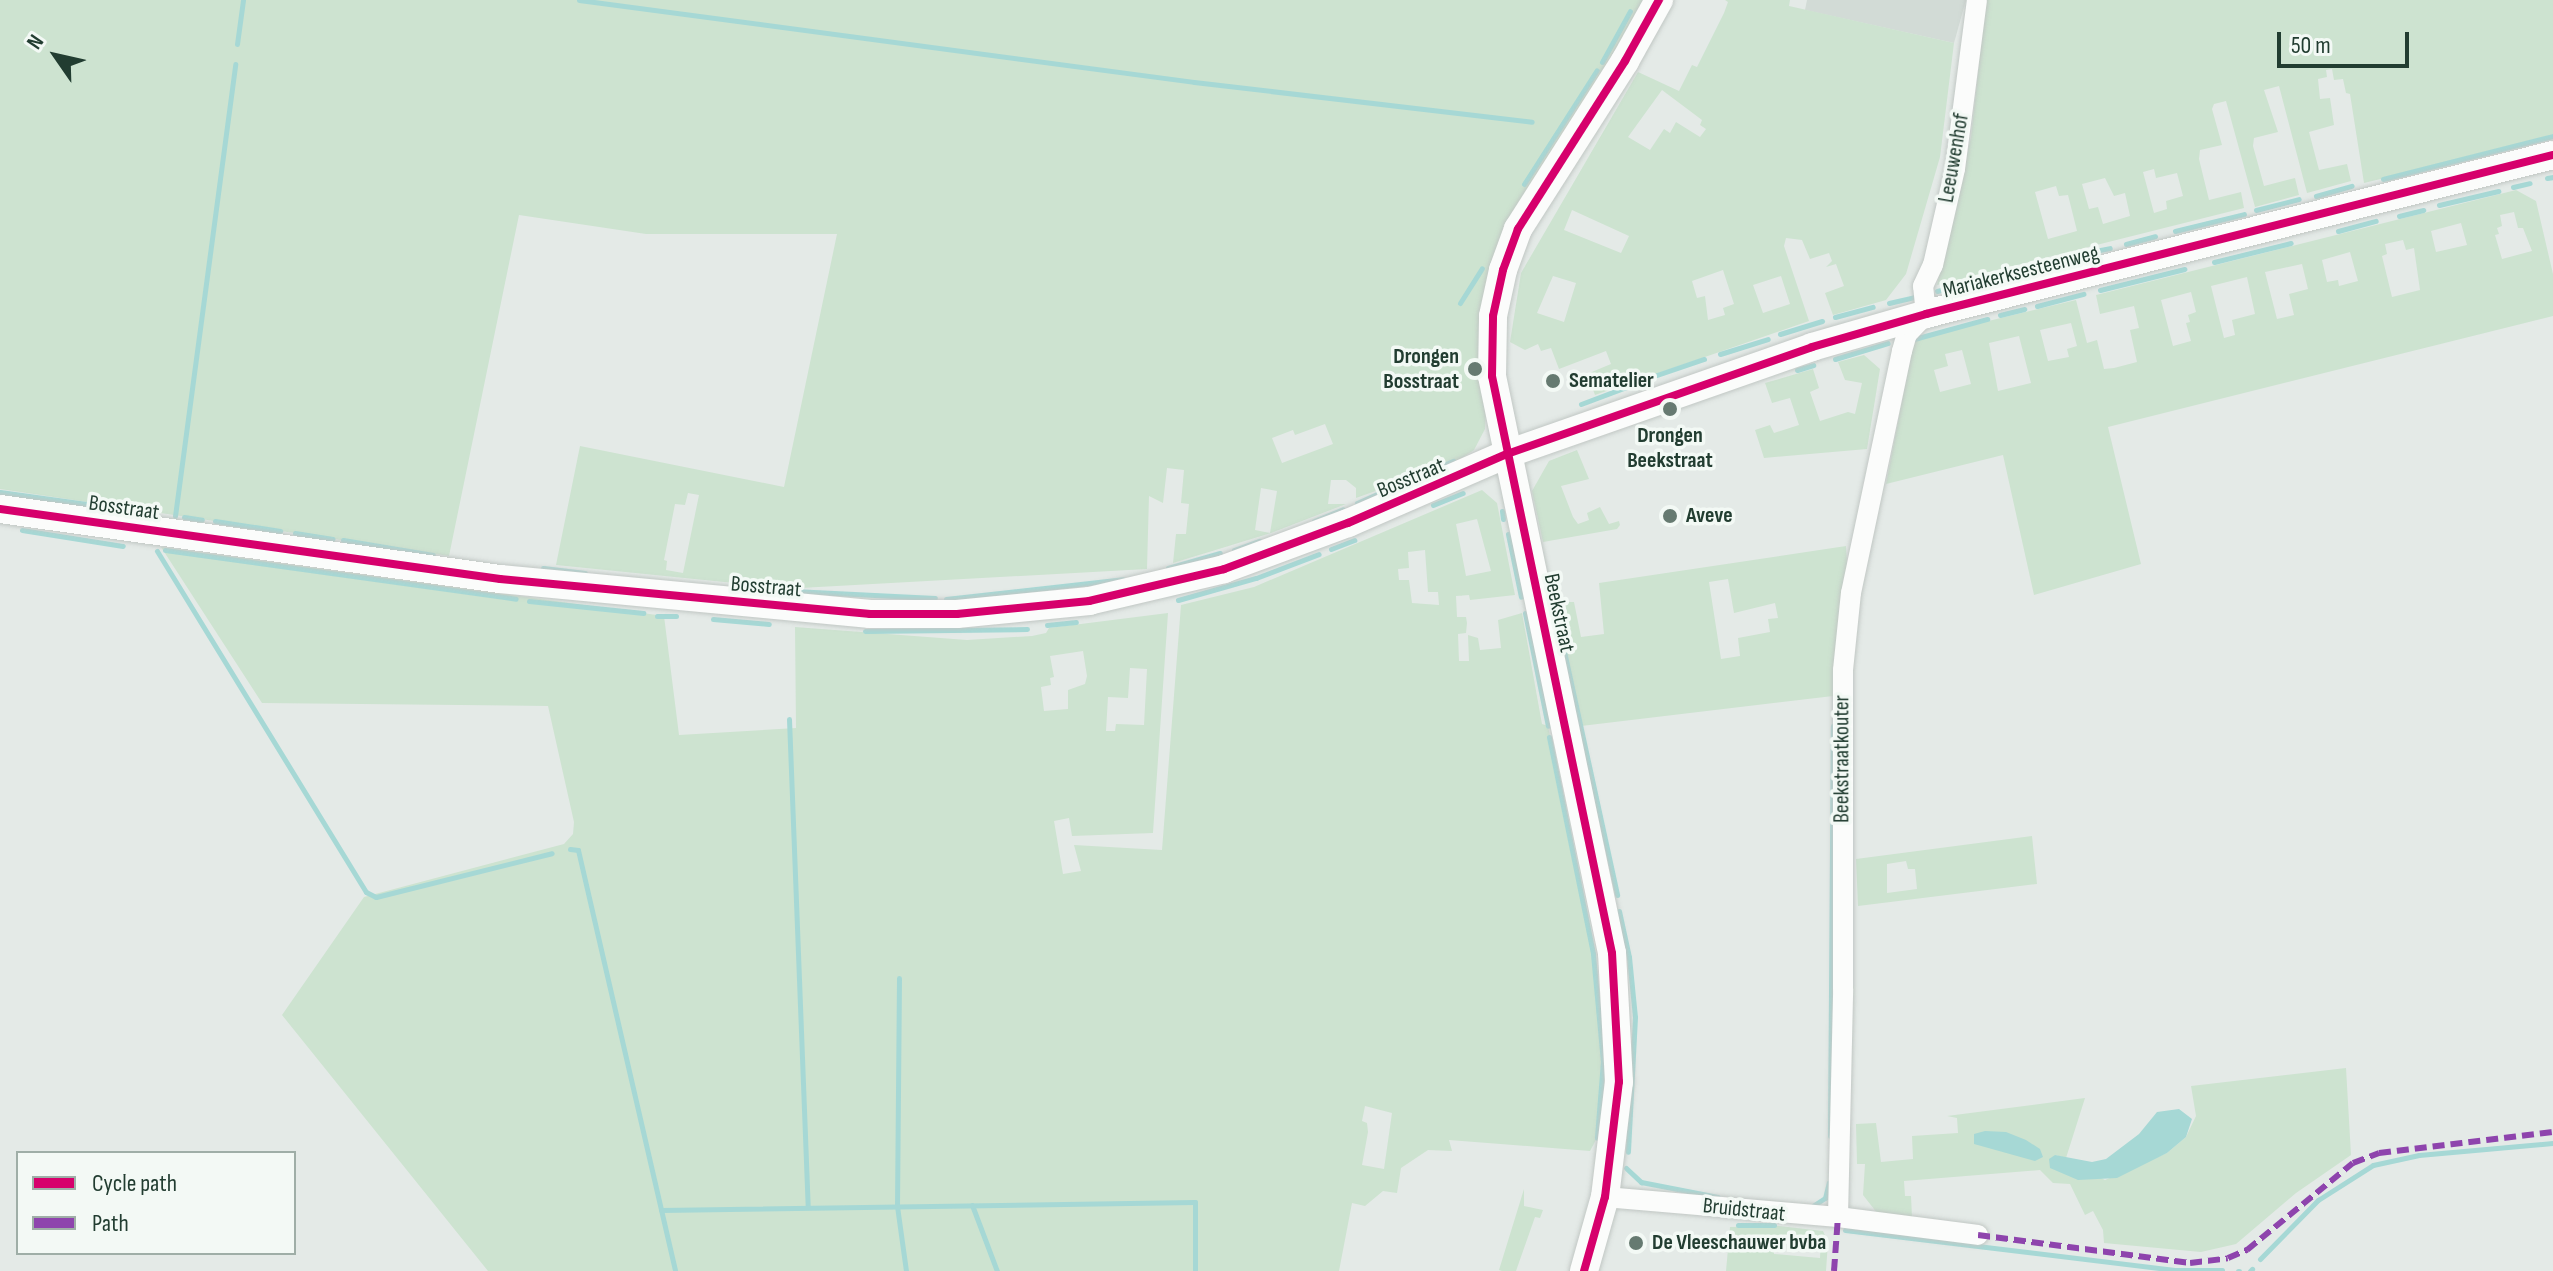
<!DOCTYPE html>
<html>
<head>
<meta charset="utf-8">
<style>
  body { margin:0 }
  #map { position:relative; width:2553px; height:1271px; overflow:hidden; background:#e4eae7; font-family:"Sofia Sans Condensed",sans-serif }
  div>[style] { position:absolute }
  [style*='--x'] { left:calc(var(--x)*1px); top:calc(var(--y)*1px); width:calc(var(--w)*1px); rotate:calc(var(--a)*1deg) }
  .built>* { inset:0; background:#d2dbd6 }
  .green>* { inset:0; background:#cde3d0 }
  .water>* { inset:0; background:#a6d8d5 }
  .stream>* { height:5px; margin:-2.5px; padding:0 2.5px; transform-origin:2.5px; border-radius:2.5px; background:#a6d8d5 }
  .roads { filter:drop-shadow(0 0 2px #c1c7c4) drop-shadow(0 0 2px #c1c7c4) }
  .street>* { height:20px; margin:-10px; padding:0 10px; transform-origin:10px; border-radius:10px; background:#fbfcfb }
  .secondary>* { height:28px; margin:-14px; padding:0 14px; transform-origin:14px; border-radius:14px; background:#fbfcfb }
  .quiet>* { height:6px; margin-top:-3px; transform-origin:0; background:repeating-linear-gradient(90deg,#8e44ad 0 12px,transparent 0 18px) }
  .cycleway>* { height:8px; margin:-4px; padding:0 4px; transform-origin:4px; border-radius:4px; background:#d6006c }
  .dots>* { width:22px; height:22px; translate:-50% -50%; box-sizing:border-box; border:4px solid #f3f9f5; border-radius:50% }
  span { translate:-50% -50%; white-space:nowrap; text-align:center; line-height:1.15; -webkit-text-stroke:7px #f3f9f5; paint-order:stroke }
  .street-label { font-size:22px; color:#223d31 }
  .poi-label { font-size:22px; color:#223d31; font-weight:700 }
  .right { translate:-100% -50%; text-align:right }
  .left { translate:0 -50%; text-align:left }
  .legend { position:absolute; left:16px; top:1151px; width:280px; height:104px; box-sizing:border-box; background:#f3f9f5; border:2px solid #9faea7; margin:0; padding:10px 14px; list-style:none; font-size:24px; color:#223d31 }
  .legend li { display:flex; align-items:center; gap:16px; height:40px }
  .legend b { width:40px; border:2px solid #9faea7 }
  .north { position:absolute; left:16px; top:16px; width:80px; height:80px; -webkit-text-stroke:6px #f3f9f5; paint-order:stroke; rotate:304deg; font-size:22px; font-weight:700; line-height:32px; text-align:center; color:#223d31 }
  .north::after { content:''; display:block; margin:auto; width:28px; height:36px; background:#223d31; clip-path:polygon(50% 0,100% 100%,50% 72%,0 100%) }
  .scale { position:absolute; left:2277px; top:32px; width:132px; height:36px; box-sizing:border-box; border:4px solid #223d31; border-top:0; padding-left:10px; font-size:24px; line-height:28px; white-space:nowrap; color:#223d31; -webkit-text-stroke:6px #f3f9f5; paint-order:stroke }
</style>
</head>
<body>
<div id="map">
  <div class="built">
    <div style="clip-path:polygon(1807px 0,1966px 0,1954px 43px,1805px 10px)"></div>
  </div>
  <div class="green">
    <div style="clip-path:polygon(evenodd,0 0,1643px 0,1607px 66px,1525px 195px,1486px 407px,1485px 429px,1474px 450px,1454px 463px,1356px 498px,1356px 488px,1346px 480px,1331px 480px,1328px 504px,1346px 504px,1271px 533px,1173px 563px,1176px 534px,1186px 534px,1189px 504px,1181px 503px,1184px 470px,1167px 468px,1163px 503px,1149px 496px,1147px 569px,764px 590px,764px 586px,556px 565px,580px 446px,784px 487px,837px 234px,646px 234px,519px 215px,449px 556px,0 489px,0 0,1325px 424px,1333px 444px,1282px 463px,1272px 438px,1293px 430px,1295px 435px,1325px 424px,0 0,1261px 488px,1277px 491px,1270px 533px,1255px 530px,1261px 488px,0 0,688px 493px,699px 495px,683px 573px,666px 570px,667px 561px,664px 560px,675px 504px,685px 505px,688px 493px)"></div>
    <div style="clip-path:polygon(evenodd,1725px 0,1790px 0,1789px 6px,1954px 43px,1940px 157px,1906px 274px,1886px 300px,1833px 315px,1825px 293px,1844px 286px,1836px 264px,1826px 267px,1832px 261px,1829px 253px,1810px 259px,1802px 240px,1786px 238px,1784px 246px,1809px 321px,1595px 395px,1587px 374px,1611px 364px,1606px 351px,1559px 369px,1551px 348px,1541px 351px,1538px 344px,1525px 350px,1510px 342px,1521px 273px,1638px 72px,1679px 91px,1692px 65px,1697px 67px,1724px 13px,1728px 2px,1725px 0,1662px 90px,1702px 120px,1700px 125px,1706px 129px,1700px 137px,1676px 122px,1670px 133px,1664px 129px,1650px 150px,1628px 137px,1662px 90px,1725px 0,1572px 210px,1629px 236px,1621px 253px,1564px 230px,1572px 210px,1725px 0,1723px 270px,1734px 304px,1723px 308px,1725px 315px,1708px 320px,1705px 296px,1697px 298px,1692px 281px,1723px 270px,1725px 0,1553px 276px,1576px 283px,1564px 322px,1537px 313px,1553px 276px,1725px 0,1781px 276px,1790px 304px,1763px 313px,1753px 285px,1781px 276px)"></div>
    <div style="clip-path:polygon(evenodd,1986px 0,2553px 0,2553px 137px,2364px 183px,2350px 94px,2346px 93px,2343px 79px,2334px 80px,2332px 69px,2326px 70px,2327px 77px,2318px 79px,2320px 99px,2330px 98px,2334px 125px,2309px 132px,2319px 170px,2347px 164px,2351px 181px,2307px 193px,2279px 86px,2264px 90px,2278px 132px,2254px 138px,2253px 146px,2264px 186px,2295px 178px,2299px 195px,2255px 207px,2226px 101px,2214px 104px,2212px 109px,2222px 145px,2200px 150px,2199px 159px,2209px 200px,2241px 192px,2244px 208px,1937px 285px,1971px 137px,1986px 0,2154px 169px,2156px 178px,2177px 173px,2183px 196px,2166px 201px,2167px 209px,2154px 213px,2143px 172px,2154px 169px,1986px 0,2105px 178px,2114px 196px,2125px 193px,2130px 216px,2103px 224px,2098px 207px,2089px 209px,2082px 184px,2105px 178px,1986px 0,2056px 186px,2059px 196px,2068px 195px,2077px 231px,2048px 239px,2035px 192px,2056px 186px)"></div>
    <div style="clip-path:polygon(evenodd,2516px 190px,2536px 201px,2553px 274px,2553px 316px,2108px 427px,2141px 564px,2034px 595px,2003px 455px,1886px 484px,1914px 339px,2076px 300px,2087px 343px,2097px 340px,2104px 369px,2114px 368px,2137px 362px,2130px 330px,2139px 328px,2134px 306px,2100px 314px,2096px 295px,2516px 190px,2514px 212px,2518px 228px,2523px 228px,2532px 251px,2502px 259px,2495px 235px,2499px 234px,2497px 228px,2502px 226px,2500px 215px,2514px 212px,2516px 190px,2461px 223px,2467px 245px,2436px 252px,2431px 231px,2461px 223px,2516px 190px,2403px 240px,2406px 250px,2414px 248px,2420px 290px,2392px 297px,2382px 256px,2387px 254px,2385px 244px,2403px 240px,2516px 190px,2350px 252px,2358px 281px,2339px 286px,2338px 280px,2327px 282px,2322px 260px,2350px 252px,2516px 190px,2302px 264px,2308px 289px,2289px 294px,2294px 315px,2277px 319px,2265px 272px,2302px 264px,2516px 190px,2247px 277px,2255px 314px,2232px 320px,2235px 335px,2224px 338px,2211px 286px,2247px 277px,2516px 190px,2191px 292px,2196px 312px,2188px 315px,2190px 322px,2186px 323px,2191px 341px,2173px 346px,2161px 300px,2191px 292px,2516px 190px,2071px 323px,2077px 346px,2067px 349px,2069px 357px,2048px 361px,2040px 330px,2071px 323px,2516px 190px,2019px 336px,2031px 383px,1998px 391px,1989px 343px,2019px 336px,2516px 190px,1962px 350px,1971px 384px,1940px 392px,1934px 370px,1948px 366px,1945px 354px,1962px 350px)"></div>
    <div style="clip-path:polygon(1864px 355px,1880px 369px,1867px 449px,1764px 458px,1755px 430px,1770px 425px,1774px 433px,1799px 425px,1790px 398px,1772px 403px,1765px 383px,1813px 369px,1819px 388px,1810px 392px,1820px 421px,1848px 412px,1855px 414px,1862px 383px,1845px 380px,1838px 362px)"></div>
    <div style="clip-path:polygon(1577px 450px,1589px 479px,1561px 486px,1573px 517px,1578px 524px,1589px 520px,1587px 513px,1600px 507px,1609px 524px,1619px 521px,1620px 525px,1617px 529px,1543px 542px,1532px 491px,1549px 461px)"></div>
    <div style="clip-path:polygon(evenodd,1482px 490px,1497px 503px,1515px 595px,1470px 600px,1469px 595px,1456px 596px,1457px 617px,1466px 617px,1467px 623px,1466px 633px,1458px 634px,1459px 661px,1469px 661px,1468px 635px,1478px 638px,1480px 650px,1501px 648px,1498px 620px,1522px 613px,1542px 724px,1548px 726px,1593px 954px,1603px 1061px,1597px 1138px,1590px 1151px,1449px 1140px,1452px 1151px,1428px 1150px,1401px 1168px,1397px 1193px,1383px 1191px,1365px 1206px,1352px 1203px,1339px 1271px,488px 1271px,282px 1015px,364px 897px,564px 844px,573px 834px,574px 822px,548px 706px,262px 703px,161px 547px,664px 616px,679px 735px,796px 728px,795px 627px,967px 640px,1032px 636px,1046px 633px,1049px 628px,1168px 613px,1153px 833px,1072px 836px,1069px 818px,1054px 821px,1063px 874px,1081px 871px,1074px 845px,1162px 850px,1181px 605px,1254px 587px,1482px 490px,1477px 519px,1491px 571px,1466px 576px,1456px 524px,1477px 519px,1482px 490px,1425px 550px,1428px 592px,1438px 592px,1439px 605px,1412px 603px,1409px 580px,1399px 580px,1398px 569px,1409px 568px,1408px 552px,1425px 550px,1482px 490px,1083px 651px,1087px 676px,1085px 684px,1068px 690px,1068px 709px,1044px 711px,1041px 687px,1051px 685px,1050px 678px,1054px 677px,1050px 656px,1083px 651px,1482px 490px,1130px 668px,1147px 669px,1144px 725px,1116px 724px,1115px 731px,1106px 731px,1108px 697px,1128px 698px,1130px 668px,1482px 490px,1365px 1106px,1392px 1113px,1384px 1169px,1362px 1165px,1368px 1132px,1367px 1123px,1362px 1121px,1365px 1106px)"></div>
    <div style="clip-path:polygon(evenodd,1846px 546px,1848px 579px,1833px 696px,1581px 726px,1552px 602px,1574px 602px,1581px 637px,1604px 634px,1599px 583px,1846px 546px,1728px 579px,1734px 613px,1775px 603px,1778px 618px,1768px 619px,1770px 632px,1738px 638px,1740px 656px,1721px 659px,1709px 582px,1728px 579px)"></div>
    <div style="clip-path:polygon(evenodd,2032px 836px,2037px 884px,1858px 906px,1856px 859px,2032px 836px,1906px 861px,1908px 869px,1915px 869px,1917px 889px,1887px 893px,1887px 864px,1906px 861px)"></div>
    <div style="clip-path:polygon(2346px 1068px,2351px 1155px,2296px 1193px,2236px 1244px,2201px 1252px,2104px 1243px,2103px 1230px,2093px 1211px,2085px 1215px,2070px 1184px,2053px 1183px,2040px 1170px,1904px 1181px,1905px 1196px,1911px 1196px,1912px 1217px,1881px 1218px,1863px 1195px,1865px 1164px,1857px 1164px,1856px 1124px,1876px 1123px,1881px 1162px,1913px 1159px,1912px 1136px,1958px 1133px,1957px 1118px,1947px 1116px,2085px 1098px,2066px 1158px,2055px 1155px,2105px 1180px,2167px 1153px,2186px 1137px,2196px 1116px,2191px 1086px)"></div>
    <div style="clip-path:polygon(1524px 1189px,1524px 1206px,1543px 1210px,1540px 1218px,1535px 1217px,1516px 1271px,1502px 1271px,1499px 1270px)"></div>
    <div style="clip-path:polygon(evenodd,1779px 1226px,1823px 1231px,1828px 1242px,1826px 1271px,1726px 1271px,1730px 1227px,1779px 1226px,1805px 1236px,1821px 1237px,1820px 1258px,1774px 1254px,1775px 1238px,1804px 1241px,1805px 1236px)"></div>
  </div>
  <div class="water">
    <div style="clip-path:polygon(2179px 1109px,2192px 1119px,2186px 1137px,2167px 1153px,2117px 1178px,2078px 1180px,2050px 1168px,2049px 1159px,2055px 1155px,2092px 1162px,2106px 1159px,2139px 1134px,2157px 1112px)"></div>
    <div style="clip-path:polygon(1985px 1131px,2006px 1132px,2026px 1140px,2040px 1149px,2043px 1157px,2035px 1161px,1974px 1144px,1974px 1134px)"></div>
  </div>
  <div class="stream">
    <div style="--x:579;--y:0;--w:620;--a:7.59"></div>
    <div style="--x:1194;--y:82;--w:340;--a:6.7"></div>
    <div style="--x:237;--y:44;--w:44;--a:-82.2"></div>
    <div style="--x:1602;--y:62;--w:58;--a:-61.2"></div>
    <div style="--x:2547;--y:178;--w:6;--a:-9"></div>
    <div style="--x:2383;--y:179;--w:175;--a:-14.2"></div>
    <div style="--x:1524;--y:184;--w:135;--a:-57.4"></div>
    <div style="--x:2513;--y:187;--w:17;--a:-13"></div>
    <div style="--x:2316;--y:196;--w:37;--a:-16"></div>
    <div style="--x:2439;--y:205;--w:61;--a:-13.3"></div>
    <div style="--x:2256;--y:210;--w:44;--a:-14.3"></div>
    <div style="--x:2399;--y:216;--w:25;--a:-14"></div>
    <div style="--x:2175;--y:231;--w:71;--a:-13.8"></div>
    <div style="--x:2338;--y:231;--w:39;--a:-15"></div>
    <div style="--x:2126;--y:244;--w:30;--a:-15"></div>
    <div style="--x:2095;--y:251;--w:15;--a:-11"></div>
    <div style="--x:2214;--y:262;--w:79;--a:-13.9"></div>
    <div style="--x:1991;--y:278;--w:94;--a:-14.8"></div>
    <div style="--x:2100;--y:290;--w:87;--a:-14"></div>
    <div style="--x:1937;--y:291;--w:36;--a:-14"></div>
    <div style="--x:1460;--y:303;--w:41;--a:-57.8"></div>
    <div style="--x:1889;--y:303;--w:26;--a:-13"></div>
    <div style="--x:2037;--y:306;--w:48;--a:-14.6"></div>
    <div style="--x:2000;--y:315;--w:25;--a:-14"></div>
    <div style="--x:1835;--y:317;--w:39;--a:-15"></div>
    <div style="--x:1780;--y:334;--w:44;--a:-17.2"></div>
    <div style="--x:1914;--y:339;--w:76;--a:-15.3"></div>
    <div style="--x:1720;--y:354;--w:50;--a:-17.4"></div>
    <div style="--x:1835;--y:359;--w:55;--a:-16.8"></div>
    <div style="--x:1797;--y:370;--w:17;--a:-17"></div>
    <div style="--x:1651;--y:377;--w:56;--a:-18.8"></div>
    <div style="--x:1581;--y:404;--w:60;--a:-20.6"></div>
    <div style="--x:1414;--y:478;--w:43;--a:-23.6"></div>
    <div style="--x:0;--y:492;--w:153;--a:7.9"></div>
    <div style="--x:1357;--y:503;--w:49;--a:-24"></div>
    <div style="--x:1433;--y:505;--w:32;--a:-22"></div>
    <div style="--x:1502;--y:511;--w:8;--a:83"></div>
    <div style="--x:175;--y:516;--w:456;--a:-82.4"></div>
    <div style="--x:184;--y:517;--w:18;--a:9"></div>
    <div style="--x:215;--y:521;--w:66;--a:8.7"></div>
    <div style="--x:1314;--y:521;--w:31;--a:-22"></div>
    <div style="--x:22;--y:530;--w:102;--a:9"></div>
    <div style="--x:295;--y:533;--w:38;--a:9"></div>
    <div style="--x:1508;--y:534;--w:64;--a:78.3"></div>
    <div style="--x:343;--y:540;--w:91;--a:9.5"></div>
    <div style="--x:1331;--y:549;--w:25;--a:-21"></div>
    <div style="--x:165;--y:550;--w:354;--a:7.9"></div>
    <div style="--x:1234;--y:550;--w:27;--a:-20"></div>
    <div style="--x:157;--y:551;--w:400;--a:58.5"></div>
    <div style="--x:366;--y:892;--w:11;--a:27"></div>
    <div style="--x:376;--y:897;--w:181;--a:-14"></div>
    <div style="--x:543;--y:568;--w:42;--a:6.8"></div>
    <div style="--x:1168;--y:568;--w:54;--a:-16.1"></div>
    <div style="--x:793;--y:591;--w:142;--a:2.8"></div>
    <div style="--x:946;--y:599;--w:178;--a:-6.4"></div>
    <div style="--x:1178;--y:600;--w:81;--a:-15.8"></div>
    <div style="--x:1256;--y:578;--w:67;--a:-20.9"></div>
    <div style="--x:529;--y:601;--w:115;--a:6"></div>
    <div style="--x:1525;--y:613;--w:115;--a:78.5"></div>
    <div style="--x:657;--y:616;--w:19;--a:0"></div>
    <div style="--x:713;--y:619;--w:56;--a:5.1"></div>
    <div style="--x:1047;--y:625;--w:29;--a:-6"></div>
    <div style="--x:865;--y:631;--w:162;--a:-0.7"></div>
    <div style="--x:1562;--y:642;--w:259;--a:77.7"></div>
    <div style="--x:789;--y:719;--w:488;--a:87.8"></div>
    <div style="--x:1549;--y:737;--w:221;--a:78.5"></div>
    <div style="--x:1593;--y:954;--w:107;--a:84.7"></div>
    <div style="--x:1603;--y:1061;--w:77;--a:94.5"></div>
    <div style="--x:570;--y:849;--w:8;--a:7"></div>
    <div style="--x:578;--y:850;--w:432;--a:77"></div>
    <div style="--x:1619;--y:911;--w:47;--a:77.7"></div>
    <div style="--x:1629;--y:957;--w:60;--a:84.3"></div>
    <div style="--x:1635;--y:1017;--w:135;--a:93"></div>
    <div style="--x:899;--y:978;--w:228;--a:90.5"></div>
    <div style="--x:897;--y:1206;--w:66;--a:82.1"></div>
    <div style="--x:1830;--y:1136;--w:410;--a:-89.6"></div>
    <div style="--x:1626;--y:1168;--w:21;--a:43"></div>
    <div style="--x:1641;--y:1182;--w:78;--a:11"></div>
    <div style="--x:972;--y:1205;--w:71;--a:69.3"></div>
    <div style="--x:1811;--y:1207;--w:17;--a:-33"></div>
    <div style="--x:1825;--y:1198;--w:16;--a:-76"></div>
    <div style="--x:661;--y:1210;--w:534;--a:-0.86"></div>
    <div style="--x:1195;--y:1202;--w:69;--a:90"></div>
    <div style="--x:1738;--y:1225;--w:36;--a:0"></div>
    <div style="--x:1845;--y:1230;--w:332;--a:6.9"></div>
    <div style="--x:2175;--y:1270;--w:47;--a:0"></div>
    <div style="--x:2260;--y:1259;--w:83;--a:-45.5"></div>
    <div style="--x:2318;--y:1200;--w:65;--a:-32.5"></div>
    <div style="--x:2373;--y:1165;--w:47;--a:-12.3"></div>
    <div style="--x:2419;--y:1155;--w:135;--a:-5.1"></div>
    <div style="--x:2238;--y:1271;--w:1;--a:0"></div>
    <div style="--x:2250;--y:1271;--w:3;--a:-45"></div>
  </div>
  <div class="roads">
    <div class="street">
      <div style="--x:1605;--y:1197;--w:234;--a:4.9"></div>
      <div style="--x:1838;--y:1217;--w:141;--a:7.3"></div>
      <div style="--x:1838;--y:1217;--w:228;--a:-88.7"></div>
      <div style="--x:1843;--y:989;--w:319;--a:-90"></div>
      <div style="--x:1843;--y:670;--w:77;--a:-84.1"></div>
      <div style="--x:1851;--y:593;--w:247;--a:-78.1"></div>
      <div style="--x:1902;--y:351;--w:18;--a:-74"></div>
      <div style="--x:1907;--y:334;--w:28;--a:-46"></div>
      <div style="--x:1926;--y:314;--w:28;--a:-96"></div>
      <div style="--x:1923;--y:286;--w:23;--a:-65"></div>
      <div style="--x:1933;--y:265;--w:98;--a:-77.1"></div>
      <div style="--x:1955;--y:169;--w:170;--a:-82.6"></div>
    </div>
    <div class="secondary">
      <div style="--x:0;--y:509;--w:505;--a:7.97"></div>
      <div style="--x:500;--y:579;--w:372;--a:5.4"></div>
      <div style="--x:870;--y:614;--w:87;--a:0"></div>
      <div style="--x:957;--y:614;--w:133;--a:-5.6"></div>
      <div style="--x:1089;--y:601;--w:139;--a:-13.3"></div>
      <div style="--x:1224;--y:569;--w:132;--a:-20.4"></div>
      <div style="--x:1348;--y:523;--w:173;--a:-23.5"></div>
      <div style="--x:1507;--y:454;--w:323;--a:-19.3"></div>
      <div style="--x:1812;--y:347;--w:119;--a:-16.1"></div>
      <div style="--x:1926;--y:314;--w:647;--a:-14.23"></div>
      <div style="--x:1584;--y:1271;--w:77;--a:-74.2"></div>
      <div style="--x:1605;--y:1197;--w:116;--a:-83.1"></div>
      <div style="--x:1619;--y:1082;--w:129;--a:-93.1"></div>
      <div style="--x:1612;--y:953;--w:589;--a:-101.75"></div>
      <div style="--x:1492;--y:376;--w:60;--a:-89"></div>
      <div style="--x:1493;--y:316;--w:47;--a:-77.7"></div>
      <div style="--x:1503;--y:270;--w:44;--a:-69.9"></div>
      <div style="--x:1518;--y:229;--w:199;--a:-57.5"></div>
      <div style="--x:1625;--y:61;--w:70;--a:-60.9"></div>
    </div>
  </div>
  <div class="quiet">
    <div style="--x:1978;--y:1235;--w:214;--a:7.5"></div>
    <div style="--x:2190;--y:1263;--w:38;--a:-7"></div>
    <div style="--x:2228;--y:1258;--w:21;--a:-23"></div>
    <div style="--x:2247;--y:1250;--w:137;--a:-39.4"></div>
    <div style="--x:2353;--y:1163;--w:28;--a:-21"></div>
    <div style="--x:2379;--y:1153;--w:175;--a:-6.9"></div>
    <div style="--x:1834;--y:1271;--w:54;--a:-85.8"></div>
  </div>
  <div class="cycleway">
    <div style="--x:0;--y:509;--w:505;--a:7.97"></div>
    <div style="--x:500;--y:579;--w:372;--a:5.4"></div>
    <div style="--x:870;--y:614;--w:87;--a:0"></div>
    <div style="--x:957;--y:614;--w:133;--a:-5.6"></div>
    <div style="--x:1089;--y:601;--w:139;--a:-13.3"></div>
    <div style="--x:1224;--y:569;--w:132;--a:-20.4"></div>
    <div style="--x:1348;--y:523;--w:173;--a:-23.5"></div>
    <div style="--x:1507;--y:454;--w:323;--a:-19.3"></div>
    <div style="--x:1812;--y:347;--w:119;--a:-16.1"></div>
    <div style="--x:1926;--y:314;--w:647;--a:-14.23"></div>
    <div style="--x:1584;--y:1271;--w:77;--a:-74.2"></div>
    <div style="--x:1605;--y:1197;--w:116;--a:-83.1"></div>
    <div style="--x:1619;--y:1082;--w:129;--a:-93.1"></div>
    <div style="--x:1612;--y:953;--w:589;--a:-101.75"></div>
    <div style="--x:1492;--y:376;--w:60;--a:-89"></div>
    <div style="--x:1493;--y:316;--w:47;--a:-77.7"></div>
    <div style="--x:1503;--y:270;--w:44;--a:-69.9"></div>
    <div style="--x:1518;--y:229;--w:199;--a:-57.5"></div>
    <div style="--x:1625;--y:61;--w:70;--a:-60.9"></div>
  </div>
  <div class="dots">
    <div style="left:1475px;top:369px;background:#667a71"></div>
    <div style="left:1553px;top:381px;background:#667a71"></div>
    <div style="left:1670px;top:409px;background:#667a71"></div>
    <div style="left:1670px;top:516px;background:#667a71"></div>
    <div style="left:1636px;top:1243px;background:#667a71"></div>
  </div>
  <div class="street-label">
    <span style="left:1954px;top:158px;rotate:-80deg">Leeuwenhof</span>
    <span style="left:2021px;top:272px;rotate:-14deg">Mariakerksesteenweg</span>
    <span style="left:1411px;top:478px;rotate:-23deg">Bosstraat</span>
    <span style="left:124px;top:508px;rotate:8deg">Bosstraat</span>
    <span style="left:766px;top:587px;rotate:5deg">Bosstraat</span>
    <span style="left:1559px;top:613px;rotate:78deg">Beekstraat</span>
    <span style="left:1842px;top:759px;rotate:-90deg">Beekstraatkouter</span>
    <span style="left:1744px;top:1210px;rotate:6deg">Bruidstraat</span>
  </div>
  <div class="poi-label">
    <span class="right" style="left:1459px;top:369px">Drongen<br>Bosstraat</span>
    <span class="left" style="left:1569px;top:381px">Sematelier</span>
    <span style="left:1670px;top:448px">Drongen<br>Beekstraat</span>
    <span class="left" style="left:1686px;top:516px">Aveve</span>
    <span class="left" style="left:1652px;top:1243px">De Vleeschauwer bvba</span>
  </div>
  <ul class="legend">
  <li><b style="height:10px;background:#d6006c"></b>Cycle path</li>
  <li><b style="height:10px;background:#8e44ad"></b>Path</li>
  </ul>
  <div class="north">N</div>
  <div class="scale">50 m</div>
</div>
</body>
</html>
